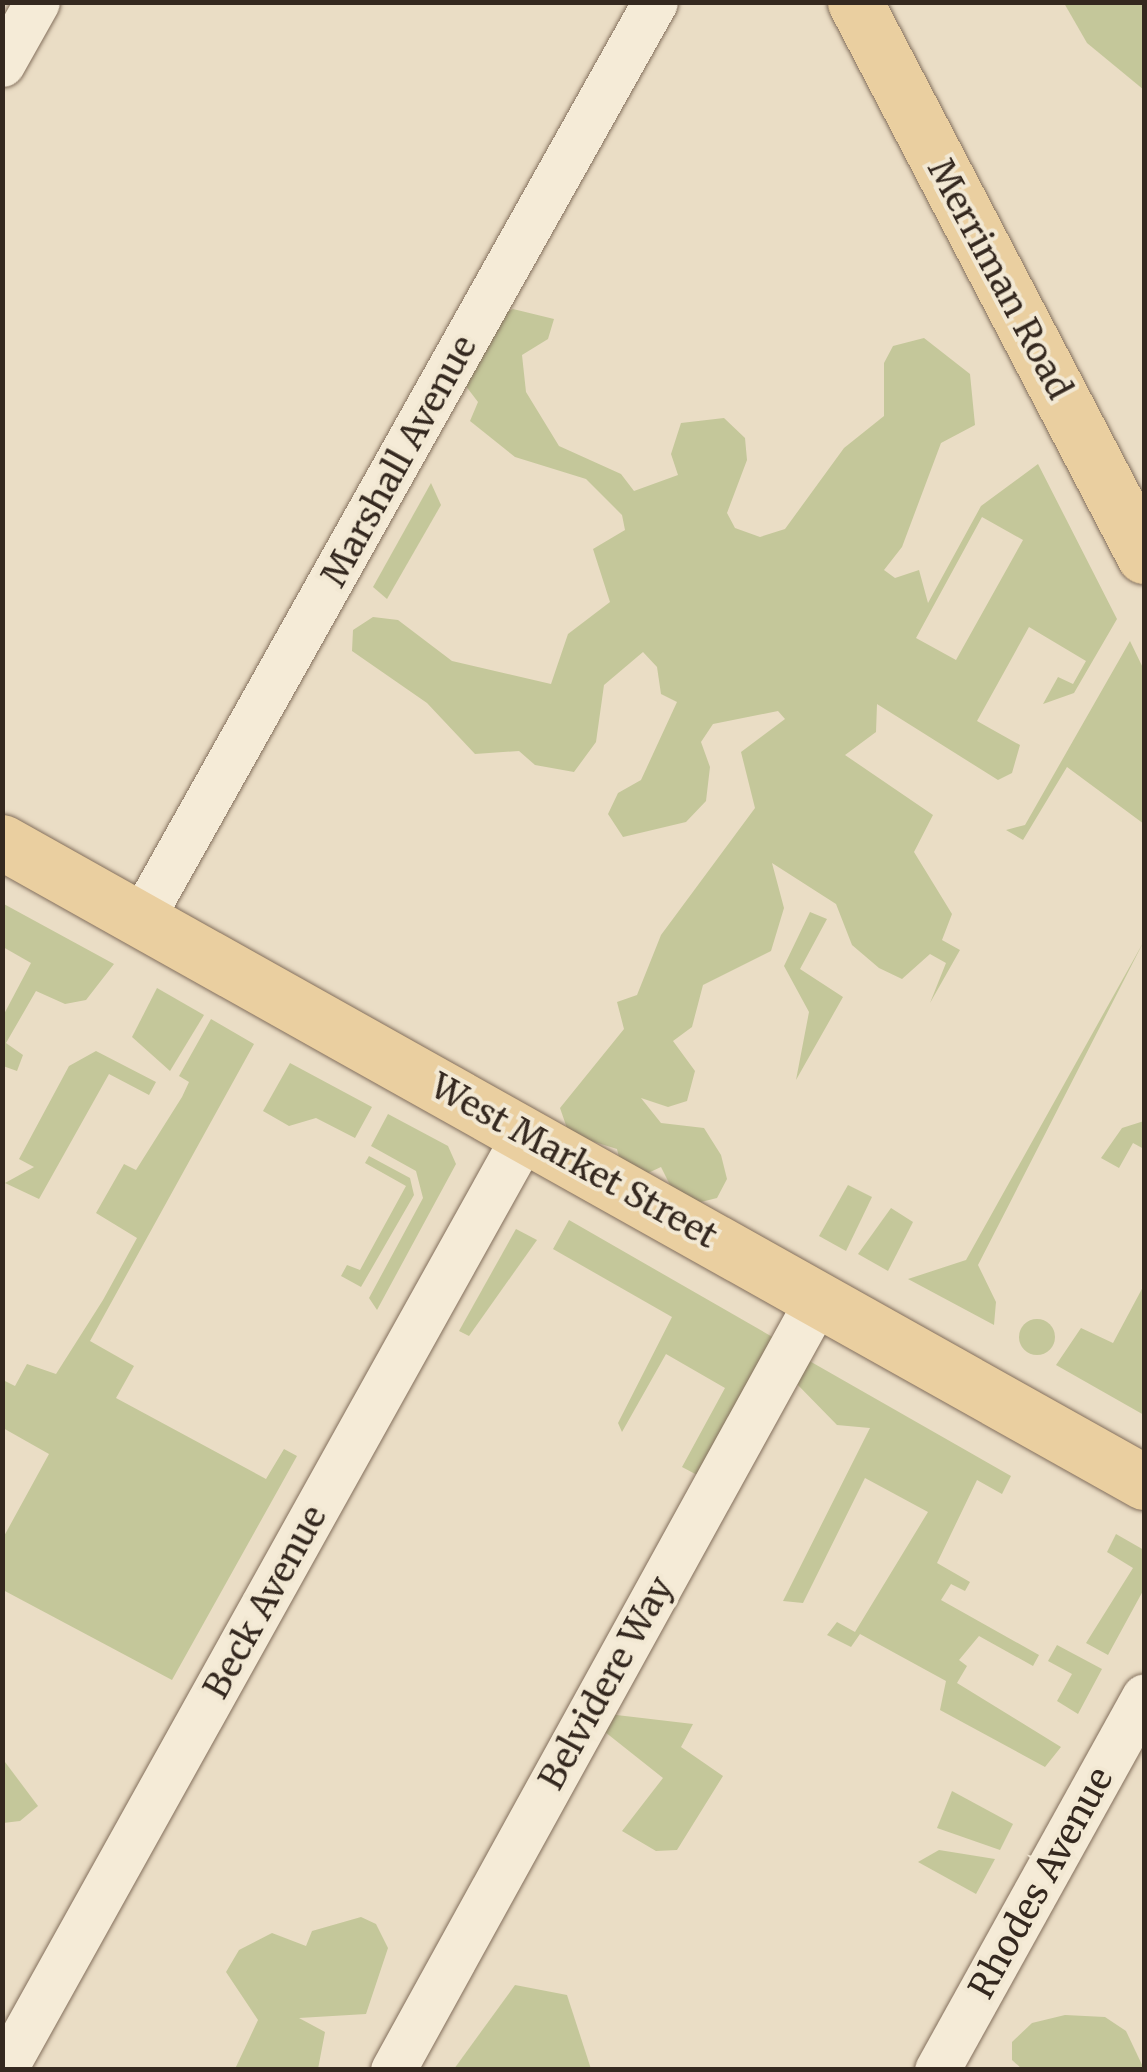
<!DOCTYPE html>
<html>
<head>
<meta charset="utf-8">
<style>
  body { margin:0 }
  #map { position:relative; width:1147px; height:2072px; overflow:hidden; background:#eaddc5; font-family:Merriweather,serif }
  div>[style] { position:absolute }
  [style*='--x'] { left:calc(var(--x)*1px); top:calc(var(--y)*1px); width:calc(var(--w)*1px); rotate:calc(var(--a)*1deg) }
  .green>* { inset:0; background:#c4c79a }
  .round { border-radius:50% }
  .roads { filter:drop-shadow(0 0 2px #836f5c) drop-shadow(0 0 2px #836f5c) }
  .minor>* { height:45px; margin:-22.5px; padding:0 22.5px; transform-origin:22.5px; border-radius:22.5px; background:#f5ebd7 }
  .major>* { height:55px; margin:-27.5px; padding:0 27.5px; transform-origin:27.5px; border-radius:27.5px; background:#eacfa0 }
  span { translate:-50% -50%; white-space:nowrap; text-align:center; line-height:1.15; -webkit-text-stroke:8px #f2e8d3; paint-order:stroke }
  .street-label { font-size:35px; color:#34281f }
  .frame { position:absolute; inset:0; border:5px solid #34281f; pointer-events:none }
</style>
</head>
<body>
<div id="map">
  <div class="green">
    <div style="clip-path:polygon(1064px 3px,1144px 3px,1144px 90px,1087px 43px)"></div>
    <div style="clip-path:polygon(evenodd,513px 309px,554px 319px,548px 339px,522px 355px,526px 392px,559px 446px,621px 474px,634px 491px,678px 475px,671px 454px,681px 423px,724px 418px,745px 438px,747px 460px,727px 513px,735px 528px,760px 537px,785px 529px,844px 448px,884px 416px,884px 363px,893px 346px,924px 338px,970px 374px,975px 425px,941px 443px,902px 547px,884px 570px,895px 578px,919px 570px,928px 603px,981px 506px,1038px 464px,1117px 619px,1074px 693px,1043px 704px,1058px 677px,1073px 684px,1086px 661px,1029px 627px,977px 721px,1020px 745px,1012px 773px,998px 780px,877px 704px,876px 732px,845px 755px,933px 815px,914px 852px,952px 914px,942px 940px,960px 950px,930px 1003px,946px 963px,930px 954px,902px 979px,879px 968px,852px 945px,836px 904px,772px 863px,784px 908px,771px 951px,703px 985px,692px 1027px,673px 1041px,695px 1071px,687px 1101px,668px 1107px,641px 1098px,661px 1123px,704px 1128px,721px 1155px,727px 1179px,717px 1198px,701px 1202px,677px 1199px,661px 1167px,648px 1173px,620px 1161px,617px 1149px,569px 1134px,560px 1108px,624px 1029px,617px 1002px,637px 995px,661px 935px,755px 808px,741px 752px,785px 719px,778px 711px,713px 724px,701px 742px,710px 767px,706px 801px,686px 822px,623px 837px,608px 814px,618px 793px,641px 780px,677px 702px,661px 694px,657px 667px,643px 652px,604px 685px,596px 742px,574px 772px,535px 765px,519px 751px,475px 754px,427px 703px,352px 651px,353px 630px,373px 617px,398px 620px,452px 661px,551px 684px,568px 634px,610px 602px,593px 549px,625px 530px,622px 515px,586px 479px,515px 457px,470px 421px,478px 402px,465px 385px,491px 319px,513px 309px,982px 517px,1023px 540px,956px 660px,916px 638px,982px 517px)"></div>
    <div style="clip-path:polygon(431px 483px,441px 505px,387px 599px,373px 587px)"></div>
    <div style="clip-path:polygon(1130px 641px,1144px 670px,1144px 824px,1067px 767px,1023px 840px,1006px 830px,1025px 825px)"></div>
    <div style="clip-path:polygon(2px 903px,114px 964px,86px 1000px,65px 1004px,36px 991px,6px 1043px,23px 1055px,17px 1071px,3px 1066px,3px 1016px,31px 963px,3px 947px)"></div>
    <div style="clip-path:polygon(810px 912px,827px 919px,800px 969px,843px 997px,796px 1080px,809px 1012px,784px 966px)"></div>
    <div style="clip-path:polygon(1144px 941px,978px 1265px,996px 1302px,994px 1325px,908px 1279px,966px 1260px)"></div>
    <div style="clip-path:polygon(157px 988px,204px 1015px,170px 1071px,132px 1037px)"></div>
    <div style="clip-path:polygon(211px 1019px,254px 1044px,90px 1341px,134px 1366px,116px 1398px,266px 1479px,284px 1449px,297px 1456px,172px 1680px,3px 1590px,3px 1538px,49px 1454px,3px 1428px,3px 1380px,15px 1386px,27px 1364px,56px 1374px,103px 1300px,137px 1238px,96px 1213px,124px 1164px,136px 1170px,182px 1097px,189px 1082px,179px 1076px)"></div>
    <div style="clip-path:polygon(96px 1051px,156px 1082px,149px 1095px,109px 1074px,39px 1199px,5px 1183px,34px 1167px,19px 1159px,69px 1066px)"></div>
    <div style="clip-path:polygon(290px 1063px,372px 1107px,355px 1138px,316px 1118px,289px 1126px,263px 1111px)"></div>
    <div style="clip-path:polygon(388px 1114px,448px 1146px,456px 1164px,377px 1310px,369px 1298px,423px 1198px,416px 1171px,371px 1146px)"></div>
    <div style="clip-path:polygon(1144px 1121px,1144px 1149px,1133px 1143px,1119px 1168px,1101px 1158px,1122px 1128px)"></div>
    <div style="clip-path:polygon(369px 1156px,410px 1178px,414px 1195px,361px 1287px,341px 1276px,347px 1265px,360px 1270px,406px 1186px,365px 1163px)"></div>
    <div style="clip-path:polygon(848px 1185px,872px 1197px,846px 1251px,819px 1236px)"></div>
    <div style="clip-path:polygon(891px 1208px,913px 1222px,888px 1271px,858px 1254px)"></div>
    <div style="clip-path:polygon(569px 1220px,776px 1339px,701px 1477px,682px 1467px,725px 1388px,666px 1354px,622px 1432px,618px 1423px,672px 1317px,553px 1249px)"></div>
    <div style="clip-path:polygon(516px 1229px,537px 1240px,469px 1336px,459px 1331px)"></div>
    <div style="clip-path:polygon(1144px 1285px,1144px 1415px,1056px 1365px,1081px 1328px,1113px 1343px)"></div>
    <div class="round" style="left:1019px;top:1319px;width:36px;height:36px"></div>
    <div style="clip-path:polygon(806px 1359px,1011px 1476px,1002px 1494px,977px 1480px,937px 1563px,970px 1582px,965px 1591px,951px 1584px,941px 1600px,1039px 1655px,1033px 1666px,979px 1636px,959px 1660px,967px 1666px,957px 1683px,1061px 1747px,1045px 1767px,940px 1710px,946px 1681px,860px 1634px,851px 1647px,827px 1635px,837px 1622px,855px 1632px,928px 1512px,865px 1478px,803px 1603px,783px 1601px,870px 1428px,837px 1425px,794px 1381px)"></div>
    <div style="clip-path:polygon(1116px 1534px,1144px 1550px,1144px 1589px,1108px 1655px,1086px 1643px,1133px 1568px,1107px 1552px)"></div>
    <div style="clip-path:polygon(1057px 1645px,1102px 1669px,1078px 1714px,1057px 1701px,1072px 1674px,1048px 1661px)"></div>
    <div style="clip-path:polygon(608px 1714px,693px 1724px,681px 1747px,723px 1776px,677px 1850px,656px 1851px,622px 1831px,663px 1778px,600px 1728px)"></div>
    <div style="clip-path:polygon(2px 1758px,38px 1806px,20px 1821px,3px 1823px)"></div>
    <div style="clip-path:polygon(952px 1791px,1013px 1824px,1000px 1850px,937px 1828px)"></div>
    <div style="clip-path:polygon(939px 1850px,995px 1859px,976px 1894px,918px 1862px)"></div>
    <div style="clip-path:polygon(361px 1917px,376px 1924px,388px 1948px,366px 2014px,299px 2018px,325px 2032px,318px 2069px,235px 2069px,258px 2020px,226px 1972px,239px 1950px,272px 1933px,306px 1946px,312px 1931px)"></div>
    <div style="clip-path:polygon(515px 1985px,567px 1995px,591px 2069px,454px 2069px)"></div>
    <div style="clip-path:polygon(1065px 2015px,1105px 2017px,1126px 2031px,1144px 2069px,1022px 2069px,1012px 2060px,1012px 2042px,1032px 2023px)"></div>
  </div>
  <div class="roads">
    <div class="minor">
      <div style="--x:2;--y:64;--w:71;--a:-60.6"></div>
      <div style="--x:141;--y:919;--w:1051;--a:-60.73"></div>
      <div style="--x:4;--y:2070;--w:1071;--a:-60.9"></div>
      <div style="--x:393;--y:2070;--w:883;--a:-61.14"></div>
      <div style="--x:937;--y:2070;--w:427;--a:-61"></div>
    </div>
    <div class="major">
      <div style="--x:855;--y:2;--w:625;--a:62.45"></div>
      <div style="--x:2;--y:842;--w:1309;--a:29.27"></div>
    </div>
  </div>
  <div class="street-label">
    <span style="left:1000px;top:279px;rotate:62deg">Merriman Road</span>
    <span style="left:399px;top:461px;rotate:-61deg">Marshall Avenue</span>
    <span style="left:574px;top:1161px;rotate:29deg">West Market Street</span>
    <span style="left:265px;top:1602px;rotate:-61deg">Beck Avenue</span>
    <span style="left:606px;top:1683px;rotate:-61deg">Belvidere Way</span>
    <span style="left:1041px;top:1883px;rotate:-61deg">Rhodes Avenue</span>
  </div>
  <div class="frame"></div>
</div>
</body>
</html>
